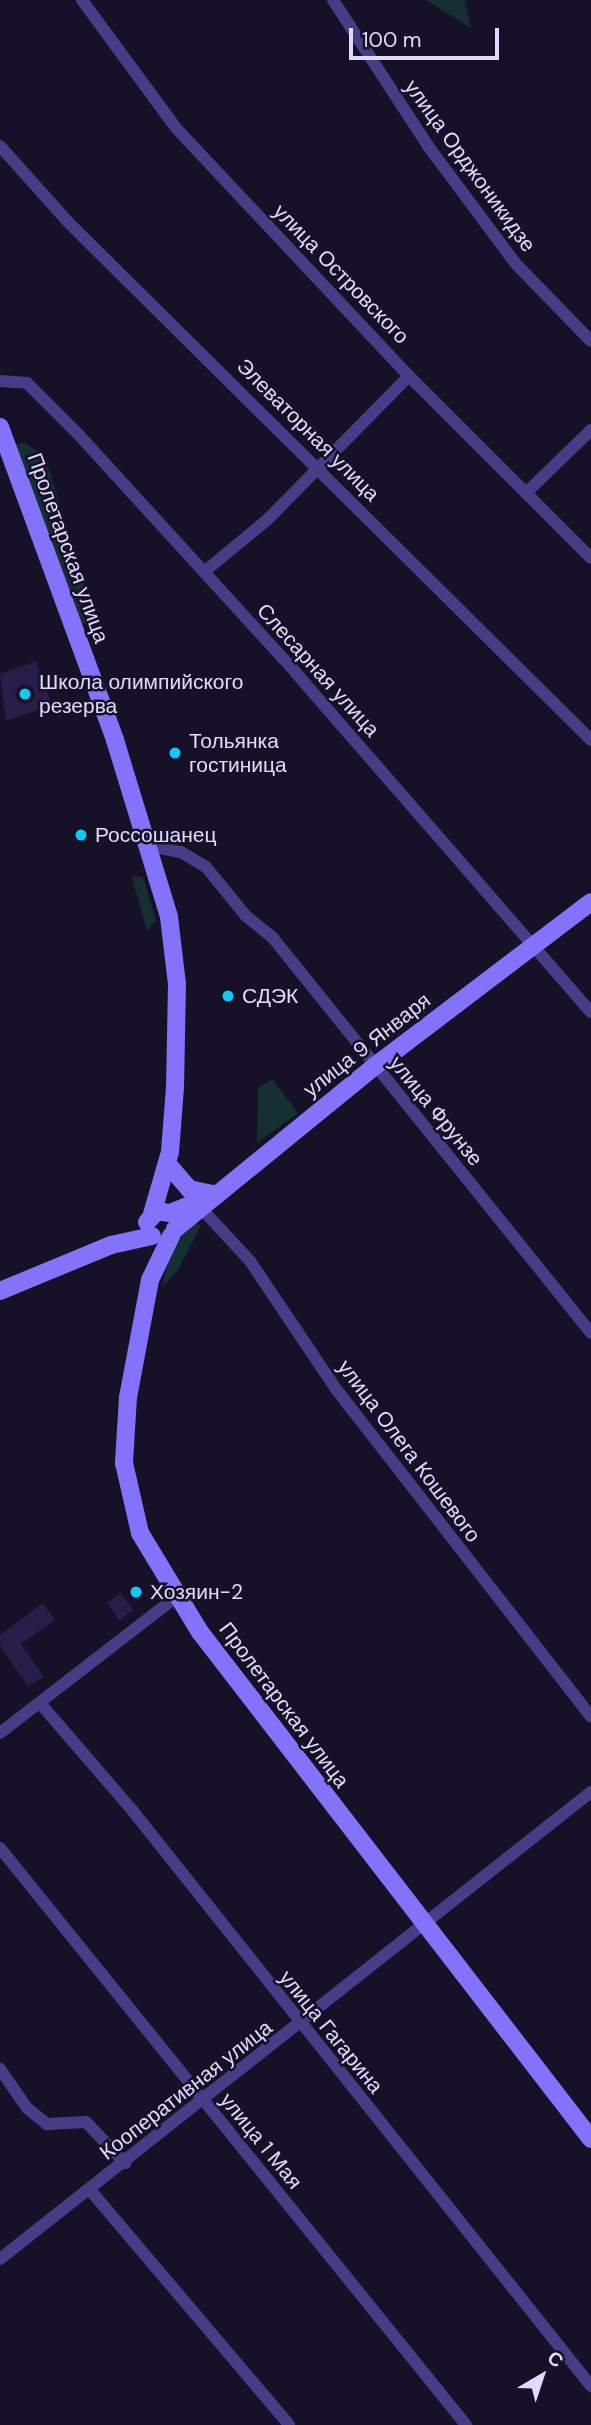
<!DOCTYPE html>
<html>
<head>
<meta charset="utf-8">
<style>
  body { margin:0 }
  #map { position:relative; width:591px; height:2425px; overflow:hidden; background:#171128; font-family:"DM Sans",sans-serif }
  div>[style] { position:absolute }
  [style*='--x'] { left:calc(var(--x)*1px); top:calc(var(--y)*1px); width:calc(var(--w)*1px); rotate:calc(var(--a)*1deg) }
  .green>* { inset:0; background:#143032 }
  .building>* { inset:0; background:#2a1d49; transform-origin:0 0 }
  .street>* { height:12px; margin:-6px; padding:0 6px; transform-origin:6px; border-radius:6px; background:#473d86 }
  .secondary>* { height:18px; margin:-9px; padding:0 9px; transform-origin:9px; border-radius:9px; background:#8373fb }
  .dots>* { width:19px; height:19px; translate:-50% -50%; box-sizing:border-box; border:4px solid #171128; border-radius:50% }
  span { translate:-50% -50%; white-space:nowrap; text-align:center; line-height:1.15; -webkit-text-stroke:5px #171128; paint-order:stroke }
  .street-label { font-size:21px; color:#e1d9fe }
  .poi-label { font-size:21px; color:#e1d9fe }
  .left { translate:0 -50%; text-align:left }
  .north { position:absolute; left:507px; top:2341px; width:70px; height:70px; -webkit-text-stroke:5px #171128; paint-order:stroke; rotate:39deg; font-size:19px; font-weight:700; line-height:28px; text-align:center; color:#e1d9fe }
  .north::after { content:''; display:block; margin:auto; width:24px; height:32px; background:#e1d9fe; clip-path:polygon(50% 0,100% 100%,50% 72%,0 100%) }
  .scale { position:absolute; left:349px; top:28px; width:150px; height:32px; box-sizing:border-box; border:4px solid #e1d9fe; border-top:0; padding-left:9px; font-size:21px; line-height:24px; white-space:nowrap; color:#e1d9fe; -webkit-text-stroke:5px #171128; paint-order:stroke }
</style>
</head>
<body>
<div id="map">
  <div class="green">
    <div style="clip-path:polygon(426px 0,465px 0,471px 28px)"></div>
    <div style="clip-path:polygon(25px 443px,45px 456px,95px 621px,79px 626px,10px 445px)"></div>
    <div style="clip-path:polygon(132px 877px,143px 877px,156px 920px,147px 931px)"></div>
    <div style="clip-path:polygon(272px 1079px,298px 1113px,257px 1143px,258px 1088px)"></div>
    <div style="clip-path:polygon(192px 1223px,201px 1225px,178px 1270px,162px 1287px,172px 1245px)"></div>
  </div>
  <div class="building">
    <div style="clip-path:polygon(36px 661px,52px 705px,6px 721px,0 674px)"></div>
    <div style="left:121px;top:1593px;width:21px;height:17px;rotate:55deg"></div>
    <div style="clip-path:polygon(43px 1603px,55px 1620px,21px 1644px,44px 1677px,28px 1686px,0 1646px,0 1635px)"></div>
  </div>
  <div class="street">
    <div style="--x:82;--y:0;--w:159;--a:53.7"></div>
    <div style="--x:176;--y:128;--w:340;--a:46.8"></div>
    <div style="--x:409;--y:376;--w:257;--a:45"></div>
    <div style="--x:333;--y:0;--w:174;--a:56.9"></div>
    <div style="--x:428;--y:146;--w:147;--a:53.3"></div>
    <div style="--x:516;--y:264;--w:107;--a:45.8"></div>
    <div style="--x:0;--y:146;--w:103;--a:48.1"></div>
    <div style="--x:69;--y:223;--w:735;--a:44.72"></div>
    <div style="--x:0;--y:381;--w:27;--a:4"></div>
    <div style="--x:27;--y:383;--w:74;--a:45"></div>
    <div style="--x:79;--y:435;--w:322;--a:47.6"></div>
    <div style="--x:296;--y:673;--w:449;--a:49"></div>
    <div style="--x:526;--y:493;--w:91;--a:-44.1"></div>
    <div style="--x:204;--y:572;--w:83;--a:-39.6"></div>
    <div style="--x:268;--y:519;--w:201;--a:-45.4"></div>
    <div style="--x:149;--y:846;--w:33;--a:11"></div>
    <div style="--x:181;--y:852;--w:29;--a:31"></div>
    <div style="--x:206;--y:867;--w:63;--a:50.8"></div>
    <div style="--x:246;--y:916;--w:35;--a:39"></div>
    <div style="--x:273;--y:938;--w:507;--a:51.16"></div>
    <div style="--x:200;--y:1207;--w:74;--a:47.2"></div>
    <div style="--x:250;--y:1261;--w:154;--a:56.1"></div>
    <div style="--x:336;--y:1389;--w:415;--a:52.1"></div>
    <div style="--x:40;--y:1703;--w:141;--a:49.3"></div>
    <div style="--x:132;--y:1810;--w:737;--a:51.45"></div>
    <div style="--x:0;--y:1733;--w:222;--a:-37.7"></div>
    <div style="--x:0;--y:1848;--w:742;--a:51.07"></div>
    <div style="--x:0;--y:2069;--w:47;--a:55.3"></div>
    <div style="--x:27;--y:2108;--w:26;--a:39"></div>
    <div style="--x:47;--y:2124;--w:39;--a:-3"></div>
    <div style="--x:86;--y:2122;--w:57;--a:46.4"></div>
    <div style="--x:90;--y:2190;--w:308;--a:49.7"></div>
    <div style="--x:0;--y:2259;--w:753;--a:-38.32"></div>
  </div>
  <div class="secondary">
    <div style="--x:0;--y:427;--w:333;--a:69.8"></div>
    <div style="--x:115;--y:740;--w:185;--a:73"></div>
    <div style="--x:169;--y:917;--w:67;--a:83.2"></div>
    <div style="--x:177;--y:984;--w:103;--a:91.1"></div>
    <div style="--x:175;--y:1087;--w:65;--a:94.4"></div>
    <div style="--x:170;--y:1152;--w:65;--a:106.2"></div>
    <div style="--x:171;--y:1168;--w:28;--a:49"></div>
    <div style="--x:189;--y:1189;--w:24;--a:12"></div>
    <div style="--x:147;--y:1222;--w:15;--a:-48"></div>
    <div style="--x:157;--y:1211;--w:13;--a:9"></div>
    <div style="--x:170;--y:1213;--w:31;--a:-22"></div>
    <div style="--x:175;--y:1229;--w:258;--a:-39.2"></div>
    <div style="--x:375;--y:1066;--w:271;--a:-37.2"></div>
    <div style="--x:171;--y:1236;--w:49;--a:115.5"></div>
    <div style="--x:150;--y:1280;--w:119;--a:100.6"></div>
    <div style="--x:128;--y:1397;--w:66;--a:93.5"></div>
    <div style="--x:124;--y:1463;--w:72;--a:77.1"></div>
    <div style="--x:140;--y:1533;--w:116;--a:58.8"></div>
    <div style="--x:200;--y:1632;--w:640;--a:52.36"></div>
    <div style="--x:0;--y:1291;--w:120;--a:-22.5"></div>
    <div style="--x:111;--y:1245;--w:42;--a:-12.4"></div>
  </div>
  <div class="dots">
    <div style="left:25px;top:694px;background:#0bcaf8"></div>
    <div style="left:175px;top:753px;background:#0bcaf8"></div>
    <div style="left:81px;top:835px;background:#0bcaf8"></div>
    <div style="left:228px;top:996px;background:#0bcaf8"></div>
    <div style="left:136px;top:1592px;background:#0bcaf8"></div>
  </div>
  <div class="street-label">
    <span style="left:470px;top:166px;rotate:54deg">улица Орджоникидзе</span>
    <span style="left:341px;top:274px;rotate:46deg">улица Островского</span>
    <span style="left:308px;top:430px;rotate:45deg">Элеваторная улица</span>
    <span style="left:68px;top:548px;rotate:70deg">Пролетарская улица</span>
    <span style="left:318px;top:670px;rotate:48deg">Слесарная улица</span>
    <span style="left:367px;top:1045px;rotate:-38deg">улица 9 Января</span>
    <span style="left:436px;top:1111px;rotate:51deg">улица Фрунзе</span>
    <span style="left:409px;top:1451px;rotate:53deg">улица Олега Кошевого</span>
    <span style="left:284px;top:1705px;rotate:53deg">Пролетарская улица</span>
    <span style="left:331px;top:2032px;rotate:51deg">улица Гагарина</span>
    <span style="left:186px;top:2090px;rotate:-38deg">Кооперативная улица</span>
    <span style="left:261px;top:2141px;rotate:51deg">улица 1 Мая</span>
  </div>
  <div class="poi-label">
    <span class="left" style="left:39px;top:694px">Школа олимпийского<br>резерва</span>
    <span class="left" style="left:189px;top:753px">Тольянка<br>гостиница</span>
    <span class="left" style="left:95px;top:835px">Россошанец</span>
    <span class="left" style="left:242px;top:996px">СДЭК</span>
    <span class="left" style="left:150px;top:1592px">Хозяин-2</span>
  </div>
  <div class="north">С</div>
  <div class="scale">100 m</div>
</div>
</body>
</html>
